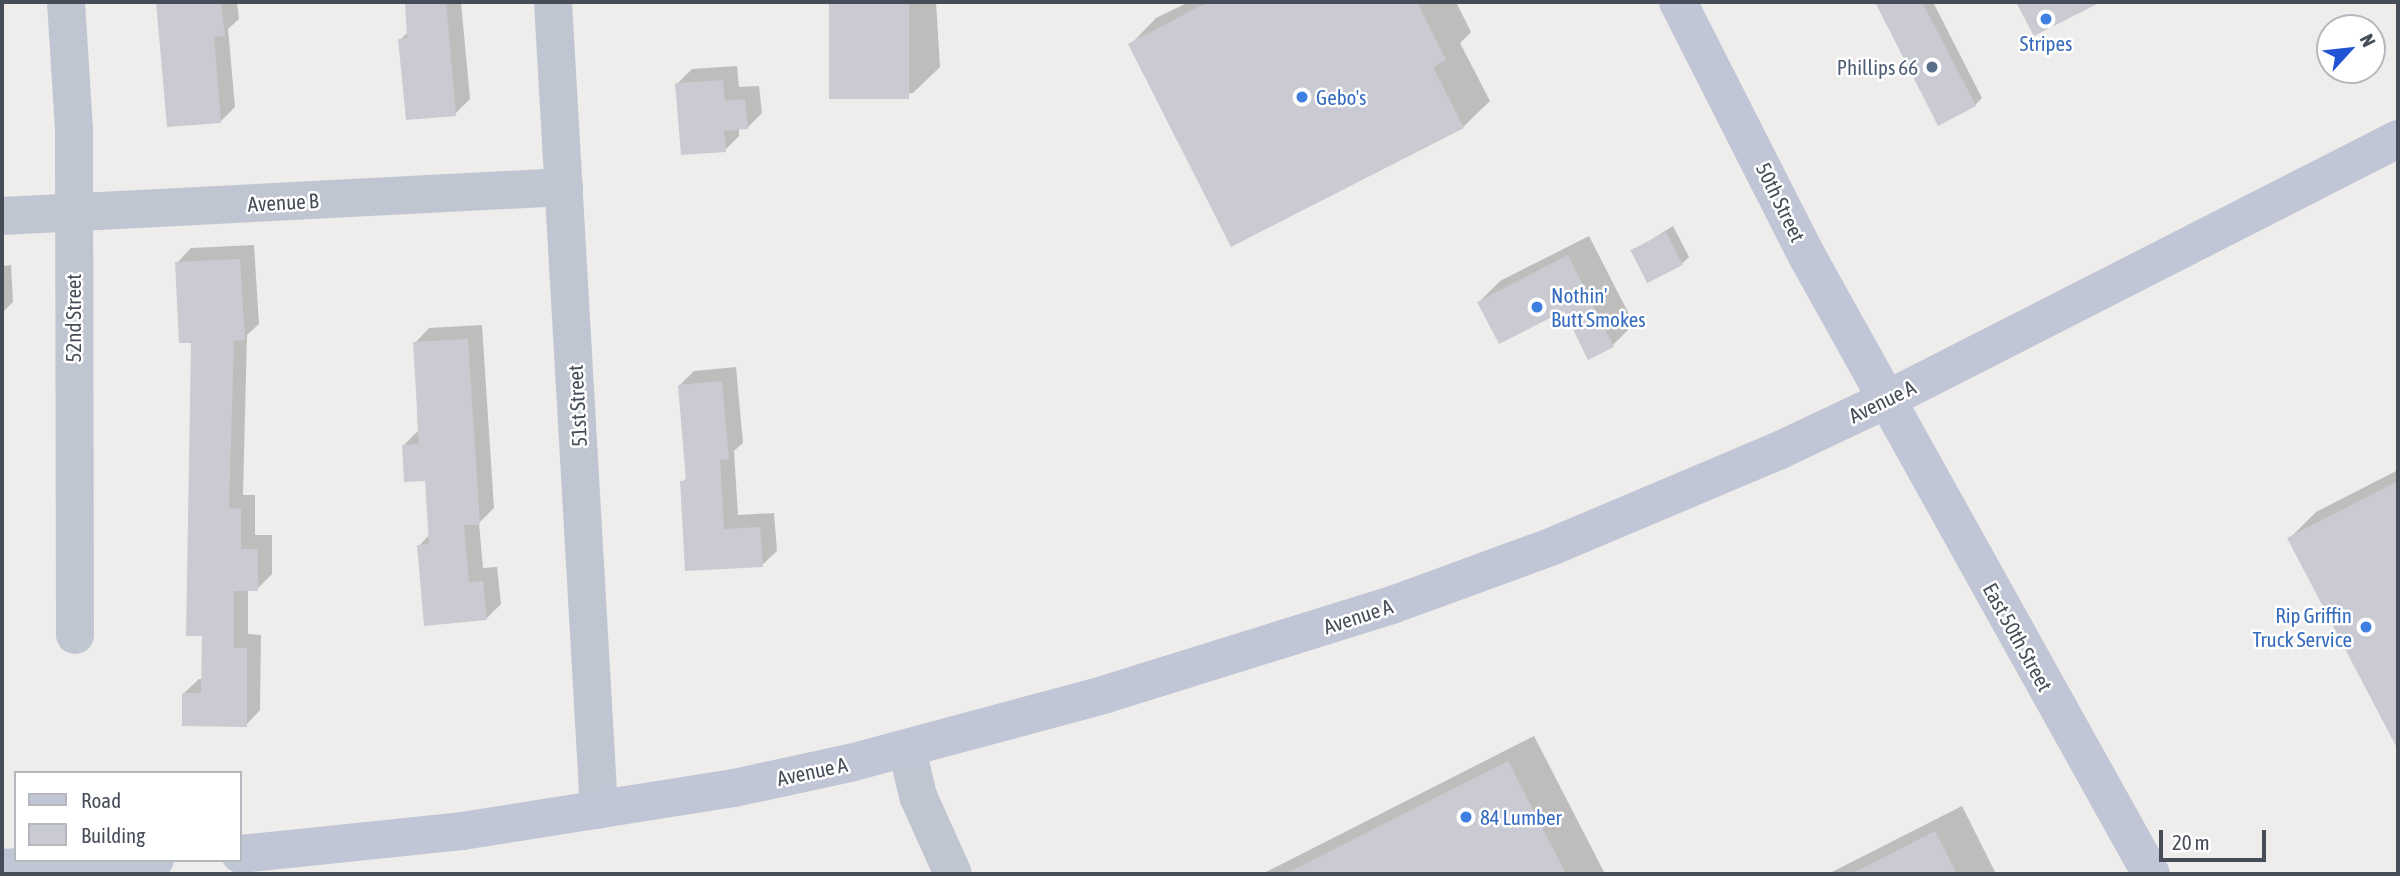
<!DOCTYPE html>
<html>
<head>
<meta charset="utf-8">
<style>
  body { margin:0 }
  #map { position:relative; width:2400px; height:876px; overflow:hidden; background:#efedec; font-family:"Asap Condensed",sans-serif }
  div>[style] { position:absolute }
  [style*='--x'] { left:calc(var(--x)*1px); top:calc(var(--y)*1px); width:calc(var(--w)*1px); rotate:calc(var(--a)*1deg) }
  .shadow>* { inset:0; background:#0003 }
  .building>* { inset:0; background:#cacbd2; transform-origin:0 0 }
  .minor>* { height:38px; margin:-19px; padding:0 19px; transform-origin:19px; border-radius:19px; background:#c0c6d1 }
  .secondary>* { height:38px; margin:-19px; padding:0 19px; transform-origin:19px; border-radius:19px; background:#c0c6d5 }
  .dots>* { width:19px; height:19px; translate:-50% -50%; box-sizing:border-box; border:4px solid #fff; border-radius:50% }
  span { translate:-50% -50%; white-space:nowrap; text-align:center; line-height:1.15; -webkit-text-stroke:5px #fff; paint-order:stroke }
  .shop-label { font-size:21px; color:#366cbe }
  .left { translate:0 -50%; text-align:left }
  .right { translate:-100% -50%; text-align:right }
  .service-label { font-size:21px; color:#4e5e75 }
  .street-label { font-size:21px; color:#464d59 }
  .frame { position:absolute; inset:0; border:4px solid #464d59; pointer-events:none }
  .legend { position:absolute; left:14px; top:771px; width:228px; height:91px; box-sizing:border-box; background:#fff; border:2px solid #b5b8bd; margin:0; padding:9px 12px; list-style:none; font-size:21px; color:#464d59 }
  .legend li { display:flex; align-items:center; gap:14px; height:35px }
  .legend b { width:35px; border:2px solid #b5b8bd }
  .north { position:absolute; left:2316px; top:14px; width:70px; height:70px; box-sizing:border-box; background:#fff; border:2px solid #b5b8bd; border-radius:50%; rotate:63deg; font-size:19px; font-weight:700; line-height:28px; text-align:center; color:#464d59 }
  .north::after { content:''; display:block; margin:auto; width:24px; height:32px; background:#2253d3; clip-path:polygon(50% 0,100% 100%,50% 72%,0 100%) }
  .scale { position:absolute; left:2159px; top:830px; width:107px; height:32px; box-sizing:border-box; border:4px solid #464d59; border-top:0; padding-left:9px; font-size:21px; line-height:24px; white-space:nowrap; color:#464d59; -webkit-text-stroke:5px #fff; paint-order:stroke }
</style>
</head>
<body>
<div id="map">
  <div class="shadow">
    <div style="clip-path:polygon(157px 2px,237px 2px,239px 19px,228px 29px,235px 107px,220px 122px,168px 126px)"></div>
    <div style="clip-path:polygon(407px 2px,461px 2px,470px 99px,455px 114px,400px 40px,409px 31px)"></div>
    <div style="clip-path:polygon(830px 2px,936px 2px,940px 67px,913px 93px,836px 98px)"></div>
    <div style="clip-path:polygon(1189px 2px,1456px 2px,1471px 32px,1460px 43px,1490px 101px,1463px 127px,1130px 45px,1156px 18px)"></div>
    <div style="clip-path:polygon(1877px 2px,1933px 2px,1982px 98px,1975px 105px,1939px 123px)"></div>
    <div style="clip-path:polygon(737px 66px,739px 87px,759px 86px,762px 113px,747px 128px,739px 128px,739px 136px,725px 150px,677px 84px,692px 69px)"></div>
    <div style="clip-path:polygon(1673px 226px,1689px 257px,1682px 264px,1633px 251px)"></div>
    <div style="clip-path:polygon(1589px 236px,1634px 324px,1613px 345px,1589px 357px,1564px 309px,1479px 302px,1500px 281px)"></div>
    <div style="clip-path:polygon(254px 245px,259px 324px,247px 335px,243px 495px,255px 495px,255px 535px,272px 535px,272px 574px,257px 589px,248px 589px,248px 634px,261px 635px,260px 710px,246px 725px,184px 693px,199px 679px,203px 679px,204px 634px,192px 341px,177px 263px,191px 248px)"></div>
    <div style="clip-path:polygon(11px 265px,13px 302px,2px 313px,2px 266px)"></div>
    <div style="clip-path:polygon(482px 325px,494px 508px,479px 523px,483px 568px,497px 567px,501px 604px,486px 619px,419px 546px,430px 534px,427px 480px,404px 445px,418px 431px,415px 343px,429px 328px)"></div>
    <div style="clip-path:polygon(736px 367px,743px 443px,734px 451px,738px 515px,774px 513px,777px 551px,762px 565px,687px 569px,682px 482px,688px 477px,680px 385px,694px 371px)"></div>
    <div style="clip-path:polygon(2398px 470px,2398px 714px,2385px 721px,2290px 538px,2316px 512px)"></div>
    <div style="clip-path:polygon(1534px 736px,1605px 874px,1262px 874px)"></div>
    <div style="clip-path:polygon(1962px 806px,1996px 874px,1828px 874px)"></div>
  </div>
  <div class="building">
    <div style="clip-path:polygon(156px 2px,221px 2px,225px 36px,214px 37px,221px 123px,167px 127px)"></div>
    <div style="clip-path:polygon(405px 2px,446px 2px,456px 116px,406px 120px,398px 39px,407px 38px)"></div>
    <div style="left:829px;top:2px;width:80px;height:97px"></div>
    <div style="clip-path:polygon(1208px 2px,1417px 2px,1446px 60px,1433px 67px,1464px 128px,1231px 247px,1128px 44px)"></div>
    <div style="clip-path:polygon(1875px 2px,1922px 2px,1976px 106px,1938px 126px)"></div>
    <div style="clip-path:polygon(2016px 2px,2101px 2px,2034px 36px)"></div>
    <div style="clip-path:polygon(723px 80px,725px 101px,745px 99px,748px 129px,724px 131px,726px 152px,681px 155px,675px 83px)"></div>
    <div style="left:1666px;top:232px;width:37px;height:40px;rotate:63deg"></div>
    <div style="clip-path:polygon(1568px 255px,1614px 347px,1588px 360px,1564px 311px,1499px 344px,1477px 302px)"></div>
    <div style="clip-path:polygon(240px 259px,245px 340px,234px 341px,229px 508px,241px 509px,241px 549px,258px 549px,258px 591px,234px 591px,234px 648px,247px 648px,247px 727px,182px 726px,182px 693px,201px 693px,202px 636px,186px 636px,191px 343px,179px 343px,175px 262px)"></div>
    <div style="clip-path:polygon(468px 339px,480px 525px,464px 525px,469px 582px,483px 581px,487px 620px,424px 626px,417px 545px,429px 544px,425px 481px,404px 482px,402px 445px,419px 444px,413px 342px)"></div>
    <div style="clip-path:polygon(722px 381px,729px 459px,720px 460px,724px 529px,760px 527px,763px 567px,685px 571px,680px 481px,686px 481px,678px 385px)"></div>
    <div style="clip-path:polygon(2398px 481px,2398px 750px,2287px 538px)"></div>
    <div style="clip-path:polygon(1508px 761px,1566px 874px,1285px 874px)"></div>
    <div style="clip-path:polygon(1935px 831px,1957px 874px,1851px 874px)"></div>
  </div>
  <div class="minor">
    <div style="--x:66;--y:2;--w:127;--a:86.4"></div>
    <div style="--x:74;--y:129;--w:506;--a:89.89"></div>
    <div style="--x:553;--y:2;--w:809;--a:86.74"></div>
    <div style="--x:2;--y:216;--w:563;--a:-2.95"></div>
    <div style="--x:907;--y:749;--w:48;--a:76.8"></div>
    <div style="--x:918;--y:796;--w:85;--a:65.8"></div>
  </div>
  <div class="secondary">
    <div style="--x:1678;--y:2;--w:285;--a:63.1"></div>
    <div style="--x:1807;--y:256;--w:707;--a:60.9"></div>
    <div style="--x:240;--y:854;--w:223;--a:-5.9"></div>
    <div style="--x:462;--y:831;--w:275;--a:-9"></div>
    <div style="--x:734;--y:788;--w:119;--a:-12.2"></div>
    <div style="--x:850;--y:763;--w:262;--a:-15"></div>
    <div style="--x:1103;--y:695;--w:303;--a:-17.3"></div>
    <div style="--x:1392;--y:605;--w:171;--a:-20.1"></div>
    <div style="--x:1553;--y:546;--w:244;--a:-22.9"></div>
    <div style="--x:1778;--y:451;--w:119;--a:-25.3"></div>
    <div style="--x:1886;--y:400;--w:575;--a:-27.01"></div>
    <div style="--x:2;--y:868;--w:153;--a:-3"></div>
  </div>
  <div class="dots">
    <div style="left:2046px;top:19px;background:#3f7fe0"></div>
    <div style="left:1932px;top:67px;background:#5c6f8a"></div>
    <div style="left:1302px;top:97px;background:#3f7fe0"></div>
    <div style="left:1537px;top:307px;background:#3f7fe0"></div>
    <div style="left:2366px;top:627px;background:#3f7fe0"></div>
    <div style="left:1466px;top:817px;background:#3f7fe0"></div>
  </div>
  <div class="shop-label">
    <span style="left:2046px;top:43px">Stripes</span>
    <span class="left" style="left:1316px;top:97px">Gebo's</span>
    <span class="left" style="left:1551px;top:307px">Nothin'<br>Butt Smokes</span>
    <span class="right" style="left:2352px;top:627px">Rip Griffin<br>Truck Service</span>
    <span class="left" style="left:1480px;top:817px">84 Lumber</span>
  </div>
  <div class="service-label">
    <span class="right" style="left:1918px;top:67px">Phillips 66</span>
  </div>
  <div class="street-label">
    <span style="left:283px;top:202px;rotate:-3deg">Avenue B</span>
    <span style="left:1781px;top:202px;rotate:64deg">50th Street</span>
    <span style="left:73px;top:318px;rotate:-90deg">52nd Street</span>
    <span style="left:1882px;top:401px;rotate:-26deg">Avenue A</span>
    <span style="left:577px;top:406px;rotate:-93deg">51st Street</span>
    <span style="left:1358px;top:616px;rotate:-18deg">Avenue A</span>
    <span style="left:2018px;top:637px;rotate:61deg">East 50th Street</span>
    <span style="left:812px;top:771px;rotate:-12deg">Avenue A</span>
  </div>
  <div class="frame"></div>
  <ul class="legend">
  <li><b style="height:9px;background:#c0c6d5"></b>Road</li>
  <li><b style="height:19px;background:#cacbd2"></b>Building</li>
  </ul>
  <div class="north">N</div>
  <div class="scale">20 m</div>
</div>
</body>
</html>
